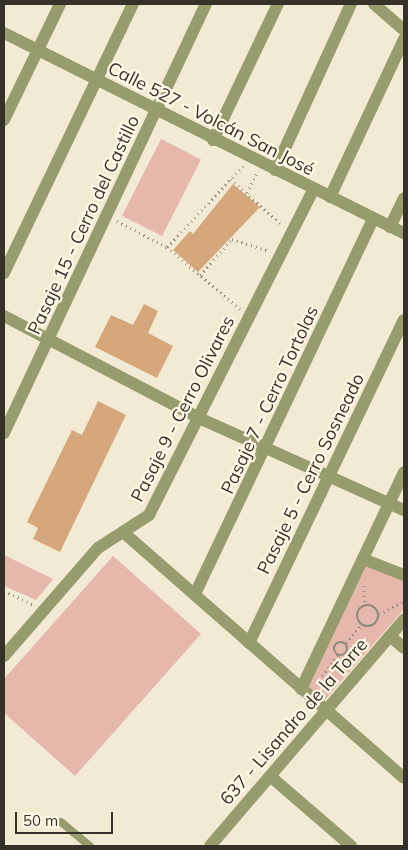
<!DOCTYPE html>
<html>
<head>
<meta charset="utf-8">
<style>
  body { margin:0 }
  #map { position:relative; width:408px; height:850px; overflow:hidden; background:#f3ead4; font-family:Mulish,sans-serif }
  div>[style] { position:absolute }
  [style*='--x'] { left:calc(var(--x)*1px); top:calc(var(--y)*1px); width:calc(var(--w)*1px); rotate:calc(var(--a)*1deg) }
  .green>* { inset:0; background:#e5b8ab; transform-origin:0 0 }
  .building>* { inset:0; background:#d6a67c }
  .path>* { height:2.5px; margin-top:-1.25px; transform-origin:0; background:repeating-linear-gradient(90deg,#908a7b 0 1px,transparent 0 5px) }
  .path>.ring { margin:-1.25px; padding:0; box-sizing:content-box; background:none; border:2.5px solid #908a7b; border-radius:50% }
  .service>* { height:8px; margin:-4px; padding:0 4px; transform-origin:4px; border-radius:4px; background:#979c6e }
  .minor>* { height:12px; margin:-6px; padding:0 6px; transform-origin:6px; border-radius:6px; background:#979c6e }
  .tertiary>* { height:12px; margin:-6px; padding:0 6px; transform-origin:6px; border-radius:6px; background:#979c6e }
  span { translate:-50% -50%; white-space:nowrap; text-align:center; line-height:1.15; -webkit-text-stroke:4.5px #fff7e5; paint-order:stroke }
  .street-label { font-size:18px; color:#36322a }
  .frame { position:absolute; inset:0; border:5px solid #36322a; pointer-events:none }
  .scale { position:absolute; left:15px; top:812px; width:98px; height:22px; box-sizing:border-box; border:2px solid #36322a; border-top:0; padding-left:6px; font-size:15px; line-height:18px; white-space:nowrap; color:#36322a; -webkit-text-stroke:4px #fff7e5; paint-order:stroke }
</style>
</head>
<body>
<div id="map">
  <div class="green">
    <div style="left:161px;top:139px;width:45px;height:86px;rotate:27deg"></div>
    <div style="clip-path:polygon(4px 555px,53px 579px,36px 600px,4px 586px)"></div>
    <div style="clip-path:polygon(113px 556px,201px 634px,75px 776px,4px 713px,4px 679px)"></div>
    <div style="clip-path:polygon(367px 564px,404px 579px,404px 609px,324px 701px,307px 685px)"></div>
  </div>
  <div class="building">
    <div style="clip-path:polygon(233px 184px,260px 207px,198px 272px,173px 250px,190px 231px,193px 234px)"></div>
    <div style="clip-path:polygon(144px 304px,158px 311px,148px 333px,173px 346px,157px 378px,95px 347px,111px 315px,133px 325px)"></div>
    <div style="clip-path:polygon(98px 401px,126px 415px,60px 552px,33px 539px,38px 528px,27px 522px,72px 430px,82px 435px)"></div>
  </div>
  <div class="path">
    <div style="--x:231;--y:179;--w:70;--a:42.1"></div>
    <div style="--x:247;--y:193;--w:23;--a:-65"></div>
    <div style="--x:117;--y:221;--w:56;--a:27.5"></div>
    <div style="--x:167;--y:247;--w:96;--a:40.3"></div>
    <div style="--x:167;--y:247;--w:112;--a:-46.8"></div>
    <div style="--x:200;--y:275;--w:48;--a:-48.4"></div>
    <div style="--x:232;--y:239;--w:38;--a:18"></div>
    <div style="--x:364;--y:586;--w:19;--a:87"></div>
    <div style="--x:4;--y:591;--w:33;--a:25"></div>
    <div class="ring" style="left:357px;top:605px;width:19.5px;height:19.5px"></div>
    <div style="--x:379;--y:614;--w:28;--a:-27"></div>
    <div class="ring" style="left:334px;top:642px;width:11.5px;height:11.5px"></div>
    <div style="--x:346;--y:643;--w:23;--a:-50"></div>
    <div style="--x:322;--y:676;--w:26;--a:-54"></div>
  </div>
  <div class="service">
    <div style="--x:61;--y:822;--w:38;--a:40"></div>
  </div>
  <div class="minor">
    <div style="--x:374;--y:4;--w:40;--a:41"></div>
    <div style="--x:4;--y:33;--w:447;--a:26.6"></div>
    <div style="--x:4;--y:120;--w:129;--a:-64.2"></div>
    <div style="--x:213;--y:140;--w:151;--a:-64.5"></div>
    <div style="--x:275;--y:170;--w:183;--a:-65.4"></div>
    <div style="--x:330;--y:197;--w:174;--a:-64.9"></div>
    <div style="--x:390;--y:227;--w:32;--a:-64"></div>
    <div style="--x:4;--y:273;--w:298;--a:-64.4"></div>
    <div style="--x:4;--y:316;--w:220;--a:27.6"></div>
    <div style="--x:199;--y:418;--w:225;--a:24.2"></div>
    <div style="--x:4;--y:433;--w:474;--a:-64.8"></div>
    <div style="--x:123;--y:532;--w:373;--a:41.2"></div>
    <div style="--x:363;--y:559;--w:44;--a:21.3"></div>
    <div style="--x:195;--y:594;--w:415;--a:-64.6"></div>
    <div style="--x:390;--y:636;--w:18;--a:41"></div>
    <div style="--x:249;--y:643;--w:358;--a:-64.4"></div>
    <div style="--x:4;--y:656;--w:143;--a:-49"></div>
    <div style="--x:98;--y:548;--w:61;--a:-32.9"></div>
    <div style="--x:149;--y:515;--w:364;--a:-63.2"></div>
    <div style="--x:301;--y:689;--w:240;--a:-64.6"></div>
    <div style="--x:270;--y:776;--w:107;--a:40.8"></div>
  </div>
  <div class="tertiary">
    <div style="--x:210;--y:846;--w:298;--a:-49.4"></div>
  </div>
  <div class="street-label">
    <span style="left:211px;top:119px;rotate:27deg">Calle 527 - Volcán San José</span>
    <span style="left:84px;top:225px;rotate:-65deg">Pasaje 15 - Cerro del Castillo</span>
    <span style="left:270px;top:400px;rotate:-65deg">Pasaje 7 - Cerro Tortolas</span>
    <span style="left:183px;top:409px;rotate:-63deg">Pasaje 9 - Cerro Olivares</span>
    <span style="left:311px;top:474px;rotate:-64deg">Pasaje 5 - Cerro Sosneado</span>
    <span style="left:294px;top:722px;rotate:-49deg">637 - Lisandro de la Torre</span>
  </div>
  <div class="frame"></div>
  <div class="scale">50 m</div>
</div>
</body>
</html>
